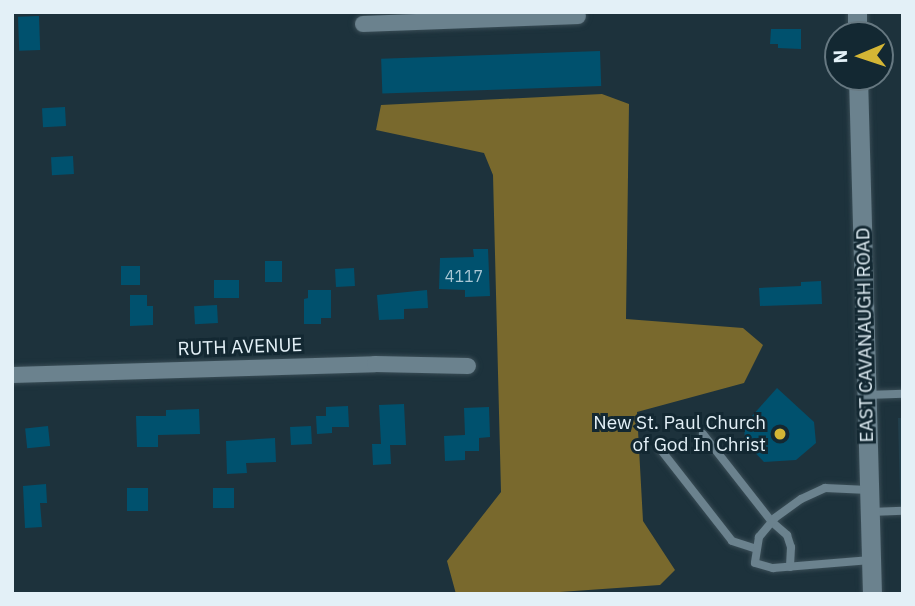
<!DOCTYPE html>
<html>
<head>
<meta charset="utf-8">
<style>
  body { margin:0 }
  #map { position:relative; width:915px; height:606px; overflow:hidden; background:#1d323c; font-family:"IBM Plex Sans",sans-serif }
  div>[style] { position:absolute }
  [style*='--x'] { left:calc(var(--x)*1px); top:calc(var(--y)*1px); width:calc(var(--w)*1px); rotate:calc(var(--a)*1deg) }
  .built>* { inset:0; background:#223f4c }
  .forest>* { inset:0; background:#79692d }
  .building>* { inset:0; background:#00516e; transform-origin:0 0 }
  .roads { filter:drop-shadow(0 0 2px #3a4d56) drop-shadow(0 0 2px #3a4d56) }
  .service>* { height:8px; margin:-4px; padding:0 4px; transform-origin:4px; border-radius:4px; background:#6b828e }
  .minor>* { height:16px; margin:-8px; padding:0 8px; transform-origin:8px; border-radius:8px; background:#6b828e }
  .tertiary>* { height:19px; margin:-9.5px; padding:0 9.5px; transform-origin:9.5px; border-radius:9.5px; background:#6b828e }
  .dots>* { width:19px; height:19px; translate:-50% -50%; box-sizing:border-box; border:4px solid #132832; border-radius:50% }
  span { translate:-50% -50%; white-space:nowrap; text-align:center; line-height:1.15; -webkit-text-stroke:6px #132832; paint-order:stroke }
  .number-label { font-size:16px; color:#aac8d5 }
  .number-label span { -webkit-text-stroke-width:0 }
  .street-label { font-size:19px; color:#e3f0f7 }
  .poi-label { font-size:19px; color:#e3f0f7 }
  .right { translate:-100% -50%; text-align:right }
  .frame { position:absolute; inset:0; border:14px solid #e3f0f7; pointer-events:none }
  .north { position:absolute; left:824px; top:21px; width:70px; height:70px; box-sizing:border-box; background:#132832; border:2px solid #667881; border-radius:50%; rotate:268deg; font-size:19px; font-weight:700; line-height:28px; text-align:center; color:#e3f0f7 }
  .north::after { content:''; display:block; margin:auto; width:24px; height:32px; background:#d4b635; clip-path:polygon(50% 0,100% 100%,50% 72%,0 100%) }
</style>
</head>
<body>
<div id="map">
  <div class="built">
    <div style="clip-path:polygon(898px 418px,903px 418px,903px 579px,902px 579px)"></div>
  </div>
  <div class="forest">
    <div style="clip-path:polygon(602px 94px,629px 104px,626px 319px,743px 328px,763px 345px,744px 383px,637px 412px,643px 521px,675px 570px,660px 585px,531px 594px,456px 594px,447px 561px,501px 492px,493px 175px,484px 153px,376px 130px,381px 105px)"></div>
  </div>
  <div class="building">
    <div style="left:39px;top:16px;width:34px;height:21px;rotate:88deg"></div>
    <div style="clip-path:polygon(771px 29px,801px 29px,801px 49px,778px 48px,778px 44px,770px 44px)"></div>
    <div style="left:600px;top:51px;width:35px;height:219px;rotate:88deg"></div>
    <div style="left:65px;top:107px;width:19px;height:23px;rotate:87deg"></div>
    <div style="left:73px;top:156px;width:18px;height:22px;rotate:87deg"></div>
    <div style="clip-path:polygon(473px 249px,488px 249px,490px 296px,465px 297px,465px 290px,439px 289px,440px 258px,474px 257px)"></div>
    <div style="left:265px;top:261px;width:17px;height:21px"></div>
    <div style="left:140px;top:266px;width:19px;height:19px;rotate:90deg"></div>
    <div style="left:354px;top:268px;width:18px;height:19px;rotate:87deg"></div>
    <div style="left:214px;top:280px;width:25px;height:18px"></div>
    <div style="clip-path:polygon(821px 281px,822px 304px,760px 306px,759px 288px,801px 286px,801px 282px)"></div>
    <div style="clip-path:polygon(308px 290px,331px 290px,331px 318px,321px 318px,321px 324px,304px 324px,304px 299px,308px 298px)"></div>
    <div style="clip-path:polygon(427px 290px,428px 308px,404px 309px,404px 319px,379px 320px,377px 295px)"></div>
    <div style="clip-path:polygon(130px 295px,147px 295px,147px 306px,153px 306px,153px 325px,130px 326px)"></div>
    <div style="left:217px;top:305px;width:18px;height:23px;rotate:87deg"></div>
    <div style="clip-path:polygon(777px 388px,814px 422px,816px 443px,796px 460px,764px 462px,745px 442px,744px 425px)"></div>
    <div style="clip-path:polygon(404px 404px,406px 445px,390px 445px,391px 464px,373px 465px,372px 444px,381px 444px,379px 405px)"></div>
    <div style="clip-path:polygon(348px 406px,349px 427px,332px 427px,332px 433px,317px 434px,316px 416px,326px 416px,326px 407px)"></div>
    <div style="clip-path:polygon(489px 407px,490px 437px,479px 438px,479px 451px,465px 451px,465px 460px,445px 461px,444px 436px,465px 435px,464px 408px)"></div>
    <div style="clip-path:polygon(199px 409px,200px 434px,158px 435px,158px 447px,137px 447px,136px 416px,166px 416px,166px 410px)"></div>
    <div style="left:48px;top:426px;width:20px;height:23px;rotate:84deg"></div>
    <div style="left:311px;top:426px;width:18px;height:21px;rotate:87deg"></div>
    <div style="clip-path:polygon(275px 438px,276px 462px,246px 463px,247px 473px,227px 474px,226px 441px)"></div>
    <div style="clip-path:polygon(46px 484px,47px 503px,40px 503px,42px 527px,25px 528px,23px 486px)"></div>
    <div style="left:127px;top:488px;width:21px;height:23px"></div>
    <div style="left:213px;top:488px;width:21px;height:20px"></div>
  </div>
  <div class="roads">
    <div class="service">
      <div style="--x:867;--y:395;--w:36;--a:-2"></div>
      <div style="--x:703;--y:434;--w:112;--a:51.9"></div>
      <div style="--x:772;--y:522;--w:20;--a:41"></div>
      <div style="--x:787;--y:535;--w:13;--a:72"></div>
      <div style="--x:791;--y:547;--w:20;--a:93"></div>
      <div style="--x:661;--y:450;--w:115;--a:52"></div>
      <div style="--x:732;--y:541;--w:26;--a:18"></div>
      <div style="--x:868;--y:490;--w:43;--a:-177.3"></div>
      <div style="--x:825;--y:488;--w:26;--a:155"></div>
      <div style="--x:801;--y:499;--w:32;--a:144"></div>
      <div style="--x:775;--y:518;--w:25;--a:130"></div>
      <div style="--x:759;--y:537;--w:26;--a:99"></div>
      <div style="--x:755;--y:563;--w:19;--a:16"></div>
      <div style="--x:773;--y:568;--w:98;--a:-4.7"></div>
      <div style="--x:870;--y:512;--w:33;--a:-2"></div>
    </div>
    <div class="minor">
      <div style="--x:363;--y:24;--w:215;--a:-2.1"></div>
      <div style="--x:12;--y:375;--w:363;--a:-1.7"></div>
      <div style="--x:375;--y:364;--w:93;--a:1.2"></div>
    </div>
    <div class="tertiary">
      <div style="--x:857;--y:12;--w:23;--a:90"></div>
      <div style="--x:858;--y:77;--w:517;--a:88.45"></div>
    </div>
  </div>
  <div class="dots">
    <div style="left:780px;top:434px;background:#d4b635"></div>
  </div>
  <div class="number-label">
    <span style="left:464px;top:276px">4117</span>
  </div>
  <div class="street-label">
    <span style="left:865px;top:335px;rotate:-91deg">EAST CAVANAUGH ROAD</span>
    <span style="left:240px;top:347px;rotate:-2deg">RUTH AVENUE</span>
  </div>
  <div class="poi-label">
    <span class="right" style="left:766px;top:434px">New St. Paul Church<br>of God In Christ</span>
  </div>
  <div class="frame"></div>
  <div class="north">N</div>
</div>
</body>
</html>
